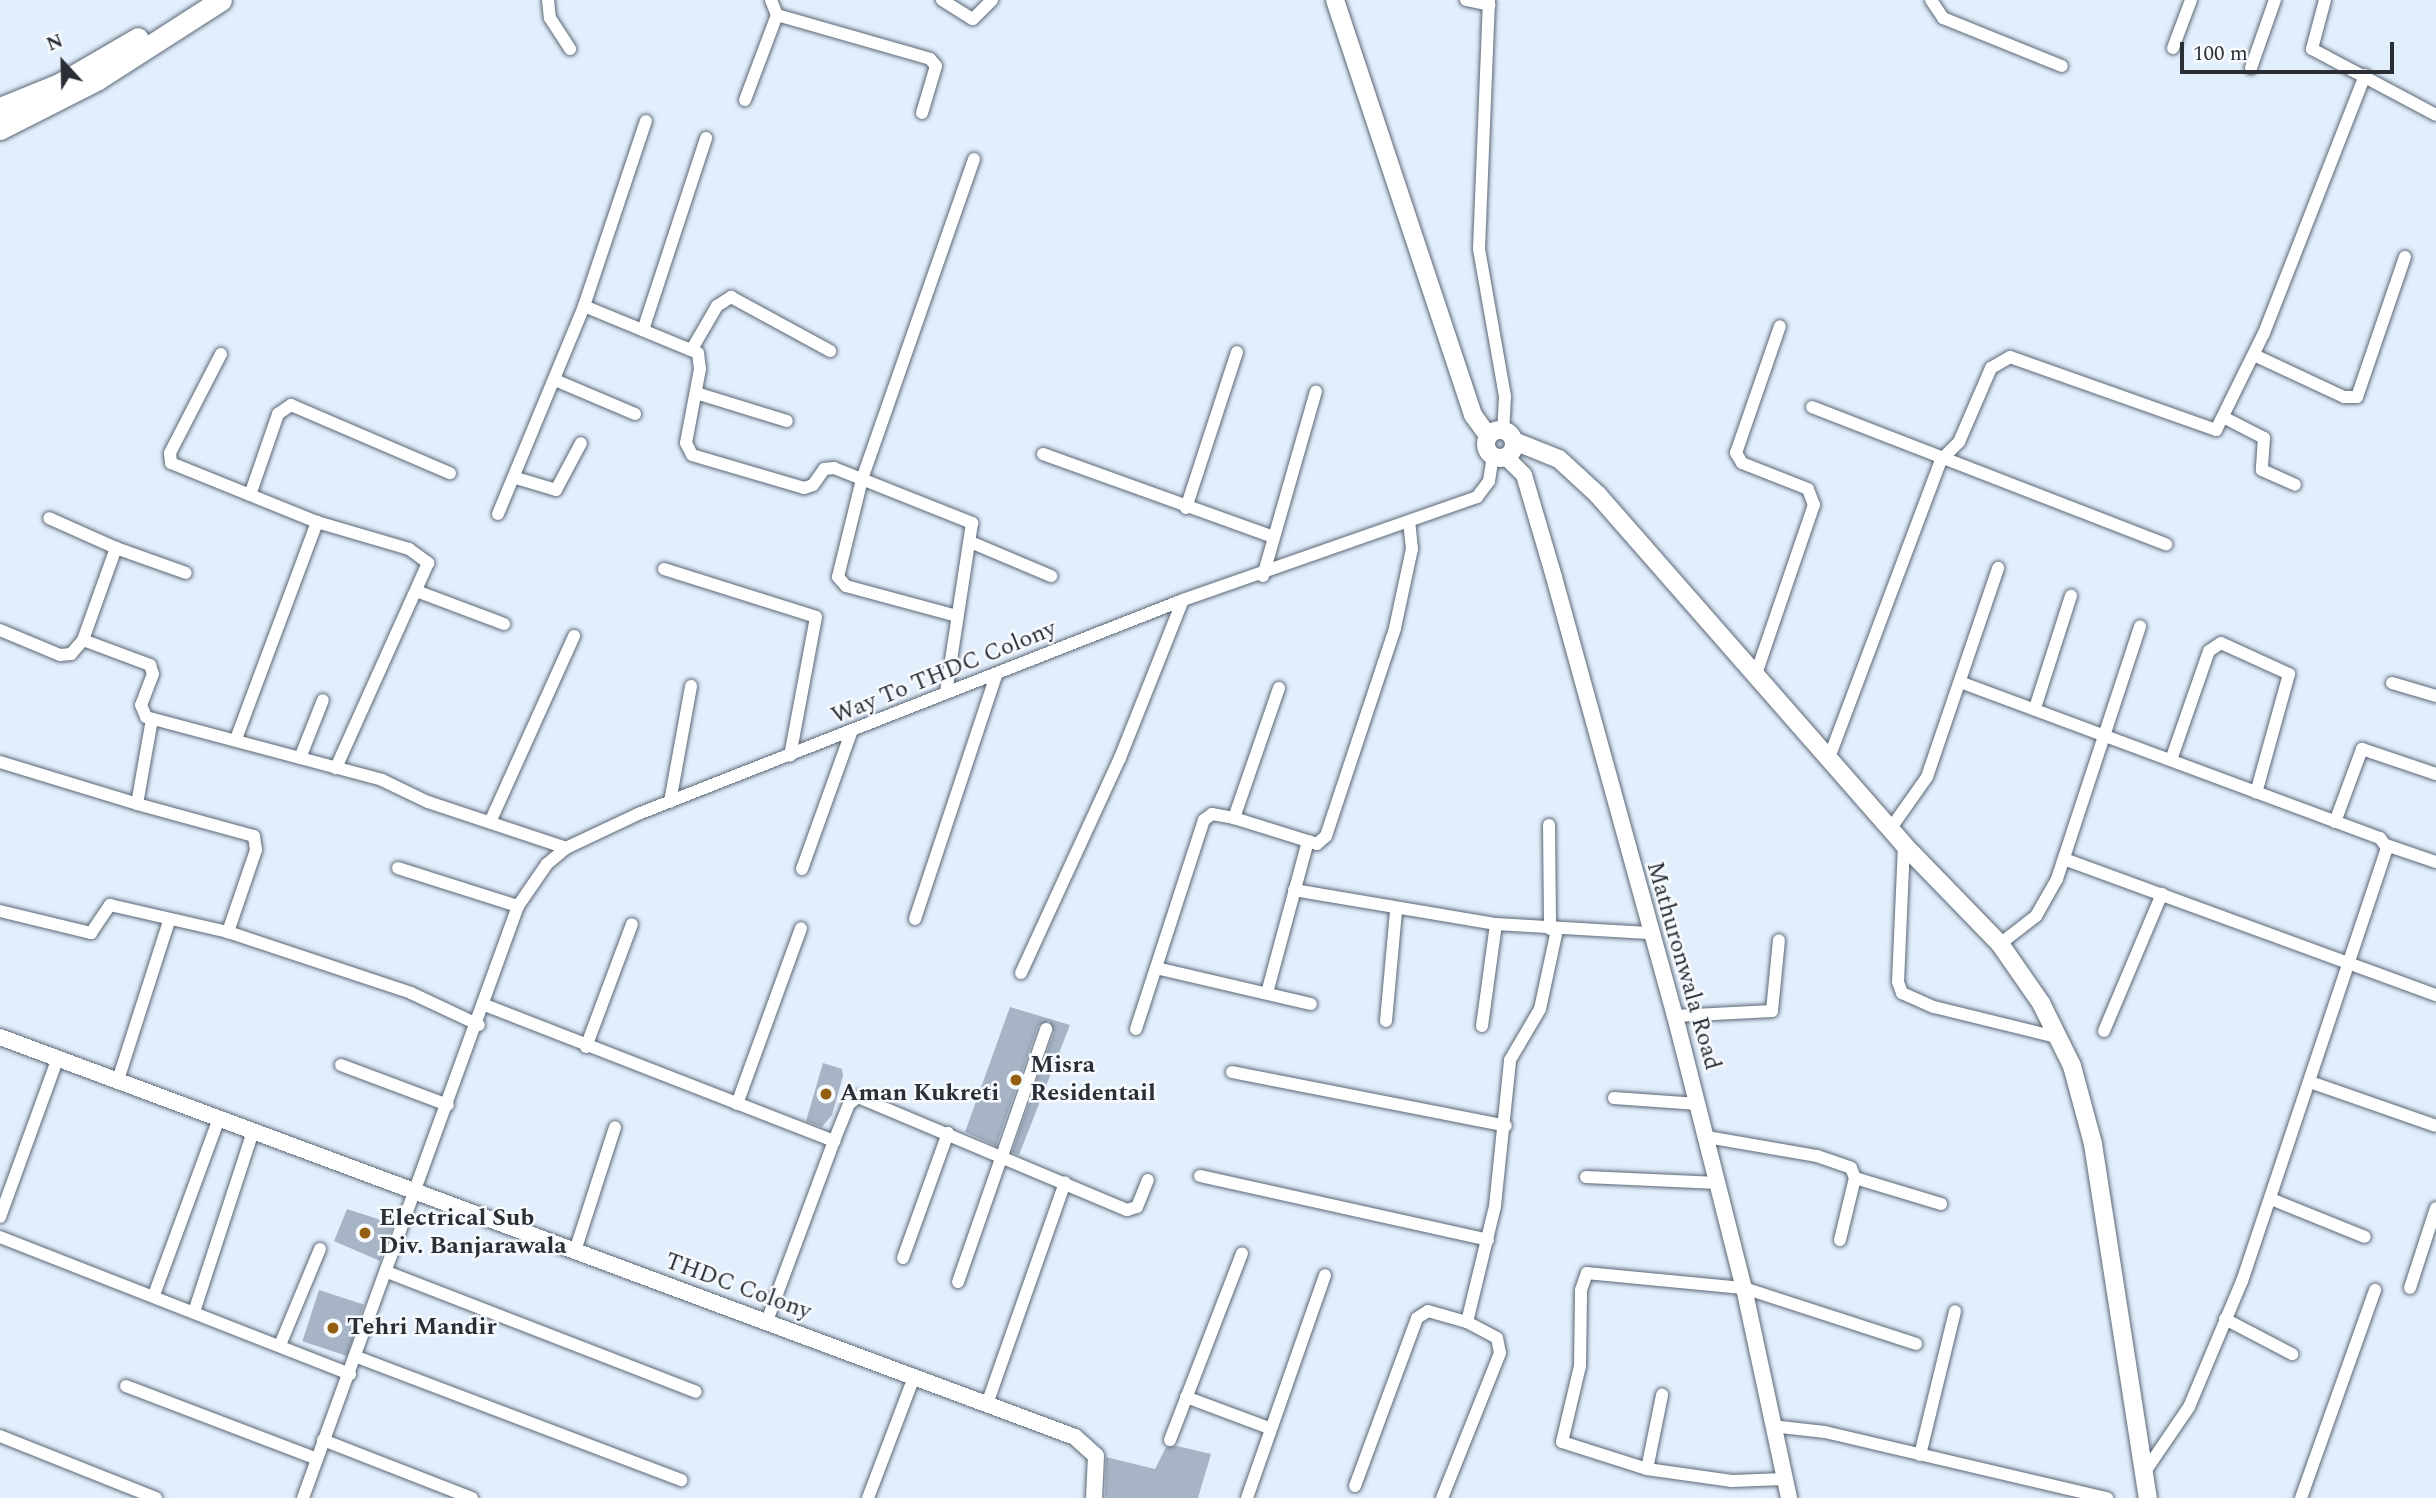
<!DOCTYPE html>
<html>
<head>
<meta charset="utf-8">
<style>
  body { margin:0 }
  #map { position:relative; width:2436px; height:1498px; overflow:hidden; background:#e2eefc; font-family:Spectral,serif }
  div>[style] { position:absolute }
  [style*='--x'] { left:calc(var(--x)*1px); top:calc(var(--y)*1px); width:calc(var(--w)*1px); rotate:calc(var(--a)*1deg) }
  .building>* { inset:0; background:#a6b4c5; transform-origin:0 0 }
  .roads { filter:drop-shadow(0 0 2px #5a6775) drop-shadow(0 0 2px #5a6775) }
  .minor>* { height:12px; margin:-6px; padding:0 6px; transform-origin:6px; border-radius:6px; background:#fff }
  .tertiary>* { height:16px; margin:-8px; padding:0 8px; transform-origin:8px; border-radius:8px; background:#fff }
  .secondary>* { height:18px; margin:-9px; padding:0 9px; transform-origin:9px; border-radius:9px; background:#fff }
  .secondary>.ring { margin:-9px; padding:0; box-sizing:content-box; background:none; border:18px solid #fff; border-radius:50% }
  .trunk>* { height:21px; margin:-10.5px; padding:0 10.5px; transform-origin:10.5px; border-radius:10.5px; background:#fff }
  .dots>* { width:19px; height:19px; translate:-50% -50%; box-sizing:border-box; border:4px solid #f7fafe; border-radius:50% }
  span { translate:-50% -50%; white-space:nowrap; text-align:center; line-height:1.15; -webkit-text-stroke:5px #f7fafe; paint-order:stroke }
  .street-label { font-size:24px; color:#2a2f36 }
  .poi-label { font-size:24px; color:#2a2f36; font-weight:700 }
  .left { translate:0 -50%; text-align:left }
  .north { position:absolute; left:28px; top:28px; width:70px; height:70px; -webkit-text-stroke:5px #f7fafe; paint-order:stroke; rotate:338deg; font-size:19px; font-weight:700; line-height:28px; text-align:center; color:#2a2f36 }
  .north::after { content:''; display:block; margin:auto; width:24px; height:32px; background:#2a2f36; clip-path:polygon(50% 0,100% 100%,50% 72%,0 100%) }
  .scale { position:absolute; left:2180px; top:42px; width:214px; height:32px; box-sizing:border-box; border:4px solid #2a2f36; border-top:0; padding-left:9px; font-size:21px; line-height:24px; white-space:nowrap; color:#2a2f36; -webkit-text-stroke:5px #f7fafe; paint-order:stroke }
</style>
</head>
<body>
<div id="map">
  <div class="building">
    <div style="clip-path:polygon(1010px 1007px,1070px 1025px,1019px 1155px,1012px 1152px,1054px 1032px,1049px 1021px,1038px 1026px,996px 1146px,965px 1132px)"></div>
    <div style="clip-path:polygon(823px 1063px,842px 1069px,843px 1076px,832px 1115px,822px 1127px,806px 1121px)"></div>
    <div style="clip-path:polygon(347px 1209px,393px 1224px,380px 1261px,334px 1241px)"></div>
    <div style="left:319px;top:1290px;width:47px;height:54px;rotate:18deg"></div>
    <div style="clip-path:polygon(1177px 1446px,1211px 1454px,1198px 1498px,1105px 1498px,1106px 1457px,1155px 1469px,1166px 1447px)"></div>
  </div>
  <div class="roads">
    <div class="minor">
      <div style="--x:548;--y:0;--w:18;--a:84"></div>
      <div style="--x:550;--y:18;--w:37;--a:57"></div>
      <div style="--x:942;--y:0;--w:36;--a:32"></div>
      <div style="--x:973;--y:19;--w:27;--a:-45"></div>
      <div style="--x:1466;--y:0;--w:24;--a:12"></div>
      <div style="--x:1489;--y:0;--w:249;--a:92.3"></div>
      <div style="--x:1479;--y:249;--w:149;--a:80"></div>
      <div style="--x:1505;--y:396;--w:34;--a:93"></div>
      <div style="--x:1931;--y:0;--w:22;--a:56"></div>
      <div style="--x:1943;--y:18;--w:128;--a:22"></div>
      <div style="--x:2325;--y:0;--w:51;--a:104.9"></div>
      <div style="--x:2312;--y:49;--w:140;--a:28"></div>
      <div style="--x:777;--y:15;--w:159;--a:16"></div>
      <div style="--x:930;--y:59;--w:9;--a:49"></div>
      <div style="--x:936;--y:66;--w:49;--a:106.6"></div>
      <div style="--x:2173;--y:48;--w:51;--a:-69.4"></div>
      <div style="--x:2251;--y:68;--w:72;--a:-70.6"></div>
      <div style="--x:745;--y:100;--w:91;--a:-69.4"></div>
      <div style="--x:777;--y:15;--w:16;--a:-112"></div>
      <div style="--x:584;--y:306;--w:123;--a:22.4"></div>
      <div style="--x:698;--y:353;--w:16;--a:83"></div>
      <div style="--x:700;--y:369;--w:75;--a:100.7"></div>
      <div style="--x:686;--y:443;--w:13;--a:63"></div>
      <div style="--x:692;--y:455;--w:117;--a:16.4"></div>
      <div style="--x:804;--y:488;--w:9;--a:-18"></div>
      <div style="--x:813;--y:485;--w:19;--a:-55"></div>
      <div style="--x:824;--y:469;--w:10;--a:-6"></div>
      <div style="--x:834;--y:468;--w:149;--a:21.7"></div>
      <div style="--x:972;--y:523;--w:172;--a:98.7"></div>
      <div style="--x:644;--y:327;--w:199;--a:-71.8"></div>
      <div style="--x:692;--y:349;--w:50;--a:-59.8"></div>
      <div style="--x:717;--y:306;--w:17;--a:-33"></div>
      <div style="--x:731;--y:297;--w:113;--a:28.6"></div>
      <div style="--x:221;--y:354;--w:111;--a:117.3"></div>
      <div style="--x:170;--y:453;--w:10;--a:84"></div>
      <div style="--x:171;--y:463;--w:157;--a:22"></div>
      <div style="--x:317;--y:522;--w:96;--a:16.4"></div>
      <div style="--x:409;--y:549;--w:24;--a:36"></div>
      <div style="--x:428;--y:563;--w:225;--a:114.2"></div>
      <div style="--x:2254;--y:355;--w:99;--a:25"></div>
      <div style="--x:2344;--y:397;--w:13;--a:0"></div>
      <div style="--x:2357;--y:397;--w:148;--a:-71.1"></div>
      <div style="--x:555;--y:380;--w:87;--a:23"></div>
      <div style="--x:696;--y:393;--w:95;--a:17.1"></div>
      <div style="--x:1812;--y:407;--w:380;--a:21.2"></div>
      <div style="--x:2225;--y:418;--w:44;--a:27.1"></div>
      <div style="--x:2264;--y:438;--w:32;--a:94"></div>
      <div style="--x:2262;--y:470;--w:36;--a:24"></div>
      <div style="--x:1043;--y:454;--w:245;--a:19.8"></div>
      <div style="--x:516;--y:478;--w:42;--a:16.7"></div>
      <div style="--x:556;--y:490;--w:53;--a:-62"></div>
      <div style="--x:250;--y:495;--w:86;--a:-70.9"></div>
      <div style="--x:278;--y:414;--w:16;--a:-35"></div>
      <div style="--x:291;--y:405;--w:173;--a:23.2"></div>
      <div style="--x:1186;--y:508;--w:164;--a:-71.9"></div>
      <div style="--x:498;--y:514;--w:225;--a:-67.5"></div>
      <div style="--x:584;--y:306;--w:195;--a:-71.5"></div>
      <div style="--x:973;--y:543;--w:85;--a:22.9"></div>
      <div style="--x:116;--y:548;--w:74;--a:19.7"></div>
      <div style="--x:664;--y:569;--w:159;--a:17.5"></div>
      <div style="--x:816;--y:617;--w:141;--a:100.6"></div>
      <div style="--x:1263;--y:576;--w:192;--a:-74"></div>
      <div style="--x:419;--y:592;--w:91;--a:20.6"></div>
      <div style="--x:957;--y:616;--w:115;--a:-164.9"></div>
      <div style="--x:846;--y:586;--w:12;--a:-132"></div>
      <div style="--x:838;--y:577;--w:101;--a:-76.2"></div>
      <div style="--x:862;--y:479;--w:339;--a:-70.7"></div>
      <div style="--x:0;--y:630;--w:65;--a:22.6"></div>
      <div style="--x:60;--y:655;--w:11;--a:-5"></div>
      <div style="--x:71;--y:654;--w:18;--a:-49"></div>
      <div style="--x:83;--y:640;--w:98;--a:-70.3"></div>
      <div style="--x:116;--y:548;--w:73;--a:-155.9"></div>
      <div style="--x:83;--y:640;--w:72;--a:20.5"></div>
      <div style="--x:150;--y:665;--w:9;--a:72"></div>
      <div style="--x:153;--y:674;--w:33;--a:111"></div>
      <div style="--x:141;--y:705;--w:13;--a:67"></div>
      <div style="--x:146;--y:717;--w:244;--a:14.9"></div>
      <div style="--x:382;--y:780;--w:51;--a:25.6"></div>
      <div style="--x:428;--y:802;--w:145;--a:18.4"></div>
      <div style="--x:1756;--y:674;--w:179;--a:-71.1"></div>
      <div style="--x:1814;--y:505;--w:17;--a:-111"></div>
      <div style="--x:1808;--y:489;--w:71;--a:-158.5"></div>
      <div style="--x:1742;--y:463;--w:12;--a:-121"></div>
      <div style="--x:1736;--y:453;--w:134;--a:-70.9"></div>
      <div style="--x:1960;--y:682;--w:448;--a:20.4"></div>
      <div style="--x:2380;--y:838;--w:12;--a:55"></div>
      <div style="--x:2387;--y:848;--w:457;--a:108.5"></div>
      <div style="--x:2242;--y:1281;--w:137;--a:112.8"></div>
      <div style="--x:2189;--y:1407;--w:80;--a:124.3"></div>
      <div style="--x:2392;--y:683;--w:46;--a:16.5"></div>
      <div style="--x:1279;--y:688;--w:138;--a:109.1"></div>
      <div style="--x:1234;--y:818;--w:77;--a:17.3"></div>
      <div style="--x:2035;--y:708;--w:118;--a:-72.2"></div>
      <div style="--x:152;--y:719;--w:86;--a:100"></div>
      <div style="--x:137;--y:804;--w:121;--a:15.3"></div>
      <div style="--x:254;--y:836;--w:14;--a:82"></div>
      <div style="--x:256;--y:850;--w:87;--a:108.9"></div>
      <div style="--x:236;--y:739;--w:232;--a:-69.5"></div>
      <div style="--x:300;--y:758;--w:62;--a:-68.4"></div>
      <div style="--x:1829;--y:758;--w:318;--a:-69.4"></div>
      <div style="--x:1941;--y:460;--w:25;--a:-45"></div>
      <div style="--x:1959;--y:442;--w:81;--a:-66.6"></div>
      <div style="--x:1991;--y:368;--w:22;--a:-30"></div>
      <div style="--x:2010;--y:357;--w:219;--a:19.5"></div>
      <div style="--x:2216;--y:430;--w:108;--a:-63.7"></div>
      <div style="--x:2264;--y:333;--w:277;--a:-68.6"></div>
      <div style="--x:2171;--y:760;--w:115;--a:-70.8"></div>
      <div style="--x:2209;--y:651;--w:14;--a:-34"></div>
      <div style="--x:2221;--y:643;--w:75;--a:24.5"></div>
      <div style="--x:2289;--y:674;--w:123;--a:105.5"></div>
      <div style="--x:0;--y:762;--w:143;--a:17"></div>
      <div style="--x:670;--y:802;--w:118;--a:-79.7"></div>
      <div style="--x:491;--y:820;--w:202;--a:-65.7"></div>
      <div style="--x:2335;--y:822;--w:78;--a:-69.7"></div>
      <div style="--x:2362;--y:749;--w:78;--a:18.7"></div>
      <div style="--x:1549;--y:825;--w:104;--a:89.4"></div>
      <div style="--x:1891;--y:828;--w:62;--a:-54.8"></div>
      <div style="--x:1927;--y:777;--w:221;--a:-71.2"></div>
      <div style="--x:1904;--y:845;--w:137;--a:92.5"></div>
      <div style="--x:1898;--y:982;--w:12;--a:70"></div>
      <div style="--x:1902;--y:993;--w:35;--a:24"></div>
      <div style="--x:1934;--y:1007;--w:130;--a:13.8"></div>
      <div style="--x:2386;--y:845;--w:53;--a:18.8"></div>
      <div style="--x:2064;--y:859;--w:396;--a:20.1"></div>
      <div style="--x:398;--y:868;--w:126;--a:17.6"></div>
      <div style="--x:802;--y:869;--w:145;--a:-70.2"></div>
      <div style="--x:1294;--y:890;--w:205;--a:9.6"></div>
      <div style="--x:1496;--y:924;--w:152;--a:3.4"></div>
      <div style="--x:0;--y:911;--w:94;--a:13.6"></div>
      <div style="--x:91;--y:933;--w:34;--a:-56"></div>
      <div style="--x:110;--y:905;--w:121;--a:12.9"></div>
      <div style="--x:228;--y:932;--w:193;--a:18.4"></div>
      <div style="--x:411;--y:993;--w:75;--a:25.2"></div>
      <div style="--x:915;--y:919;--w:256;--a:-71.6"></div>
      <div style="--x:2000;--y:944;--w:46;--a:-37.9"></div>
      <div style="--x:2036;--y:916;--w:43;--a:-60.4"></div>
      <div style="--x:2057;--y:879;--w:266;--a:-71.8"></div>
      <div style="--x:1156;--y:968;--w:159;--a:13.1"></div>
      <div style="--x:1021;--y:973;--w:237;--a:-65.3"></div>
      <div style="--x:1120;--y:758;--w:170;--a:-68.3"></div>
      <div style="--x:1267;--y:993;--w:157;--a:-74.9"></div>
      <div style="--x:1308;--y:841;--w:9;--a:18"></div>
      <div style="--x:1317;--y:844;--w:12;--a:-42"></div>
      <div style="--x:1326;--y:836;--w:219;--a:-71.6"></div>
      <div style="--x:1395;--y:628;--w:81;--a:-77.9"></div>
      <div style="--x:1412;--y:549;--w:28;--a:-96"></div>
      <div style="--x:485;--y:1005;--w:375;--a:21.3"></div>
      <div style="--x:1675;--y:1016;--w:97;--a:-3"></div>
      <div style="--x:1772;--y:1011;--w:71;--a:-84.4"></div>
      <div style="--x:1386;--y:1021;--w:110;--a:-84.8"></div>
      <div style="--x:1482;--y:1026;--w:103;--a:-82.2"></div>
      <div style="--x:1136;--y:1029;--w:220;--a:-72"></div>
      <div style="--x:1204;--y:820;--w:10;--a:-37"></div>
      <div style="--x:1212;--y:814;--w:22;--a:10"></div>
      <div style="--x:2104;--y:1031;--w:149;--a:-67.1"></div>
      <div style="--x:586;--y:1047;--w:131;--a:-69.5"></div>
      <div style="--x:341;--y:1065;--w:114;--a:20.5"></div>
      <div style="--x:1232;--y:1072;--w:279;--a:11.1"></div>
      <div style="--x:118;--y:1080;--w:167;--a:-72.2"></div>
      <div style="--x:2310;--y:1082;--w:133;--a:19.2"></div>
      <div style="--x:1614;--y:1098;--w:84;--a:4.1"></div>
      <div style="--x:737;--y:1104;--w:187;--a:-70"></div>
      <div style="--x:1707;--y:1137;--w:112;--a:9.8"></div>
      <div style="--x:1817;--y:1156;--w:36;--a:19"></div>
      <div style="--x:1851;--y:1168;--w:11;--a:68"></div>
      <div style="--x:1855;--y:1178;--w:64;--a:103.6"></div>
      <div style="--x:1200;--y:1176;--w:295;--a:12.5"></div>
      <div style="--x:1586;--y:1177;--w:132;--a:2.6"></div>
      <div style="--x:1855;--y:1178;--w:90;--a:16.8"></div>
      <div style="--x:2271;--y:1199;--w:101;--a:22"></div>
      <div style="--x:0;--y:1217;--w:169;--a:-70"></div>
      <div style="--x:0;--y:1237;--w:376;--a:21.4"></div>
      <div style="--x:575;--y:1251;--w:130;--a:-72.1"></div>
      <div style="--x:903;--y:1258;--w:133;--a:-70.2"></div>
      <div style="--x:387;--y:1272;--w:331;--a:21.2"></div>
      <div style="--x:958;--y:1282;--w:268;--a:-70.8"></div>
      <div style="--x:2410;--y:1288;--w:84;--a:-72"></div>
      <div style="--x:154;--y:1295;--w:189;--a:-69.8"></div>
      <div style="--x:195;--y:1309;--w:186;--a:-71.9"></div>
      <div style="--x:2225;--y:1319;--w:76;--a:27.6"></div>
      <div style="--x:767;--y:1321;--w:192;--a:-69.6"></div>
      <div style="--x:834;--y:1141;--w:40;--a:-68"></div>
      <div style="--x:849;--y:1104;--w:11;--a:-38"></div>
      <div style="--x:858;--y:1097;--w:292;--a:22.8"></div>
      <div style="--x:1127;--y:1210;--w:10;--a:-17"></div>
      <div style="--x:1137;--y:1207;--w:29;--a:-68"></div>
      <div style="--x:280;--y:1345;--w:104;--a:-67.4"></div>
      <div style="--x:357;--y:1357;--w:347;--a:20.8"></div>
      <div style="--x:126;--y:1386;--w:204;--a:20.9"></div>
      <div style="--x:1186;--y:1397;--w:89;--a:20.5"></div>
      <div style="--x:987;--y:1404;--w:235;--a:-70.6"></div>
      <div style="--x:1772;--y:1426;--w:53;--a:6.5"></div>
      <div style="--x:1825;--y:1432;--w:290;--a:13.2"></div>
      <div style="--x:0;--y:1436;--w:168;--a:21.7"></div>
      <div style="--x:323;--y:1440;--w:160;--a:21.3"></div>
      <div style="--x:1170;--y:1440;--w:200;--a:-68.9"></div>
      <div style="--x:1920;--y:1455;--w:148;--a:-76.3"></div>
      <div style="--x:1647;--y:1469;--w:76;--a:-78.5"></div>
      <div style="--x:1784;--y:1479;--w:52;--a:177.8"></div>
      <div style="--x:1732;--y:1481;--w:86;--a:-172"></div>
      <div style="--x:1647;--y:1469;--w:89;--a:-162.4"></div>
      <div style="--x:1562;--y:1442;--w:78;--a:-76.7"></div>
      <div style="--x:1580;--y:1366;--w:76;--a:-89.2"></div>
      <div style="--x:1581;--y:1290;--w:18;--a:-71"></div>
      <div style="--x:1587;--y:1273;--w:158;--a:5.5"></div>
      <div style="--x:1744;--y:1288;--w:181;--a:18"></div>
      <div style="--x:1355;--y:1486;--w:179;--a:-69.7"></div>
      <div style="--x:1417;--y:1318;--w:13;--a:-32"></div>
      <div style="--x:1428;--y:1311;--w:41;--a:15.8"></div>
      <div style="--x:303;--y:1498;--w:630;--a:-70.04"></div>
      <div style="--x:518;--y:906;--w:51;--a:-55.4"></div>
      <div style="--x:547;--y:864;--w:25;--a:-40"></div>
      <div style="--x:566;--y:848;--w:80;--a:-25.3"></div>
      <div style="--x:638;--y:814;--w:586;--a:-21.44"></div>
      <div style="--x:1183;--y:600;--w:312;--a:-19.3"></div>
      <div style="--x:1477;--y:497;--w:20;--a:-53"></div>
      <div style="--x:1489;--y:481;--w:25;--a:-81"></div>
      <div style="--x:868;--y:1498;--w:129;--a:-69.2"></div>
      <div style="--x:1247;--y:1498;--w:236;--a:-70.7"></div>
      <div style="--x:1442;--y:1498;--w:156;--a:-68.2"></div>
      <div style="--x:1500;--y:1353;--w:15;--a:-101"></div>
      <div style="--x:1497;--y:1338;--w:34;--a:-152"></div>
      <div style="--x:1467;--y:1322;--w:119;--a:-76.4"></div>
      <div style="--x:1495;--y:1206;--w:147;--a:-84.1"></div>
      <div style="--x:1510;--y:1060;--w:59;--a:-59.5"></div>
      <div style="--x:1540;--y:1009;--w:81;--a:-77.9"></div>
      <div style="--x:2301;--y:1498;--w:221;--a:-70.4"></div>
    </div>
    <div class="tertiary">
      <div style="--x:1506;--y:457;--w:25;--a:45"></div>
      <div style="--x:1524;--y:475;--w:106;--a:73.6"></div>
      <div style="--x:1554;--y:577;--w:455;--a:74.6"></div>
      <div style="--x:1675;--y:1016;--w:281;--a:75.8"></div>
      <div style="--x:1744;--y:1288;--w:215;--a:77.9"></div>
      <div style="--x:0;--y:1037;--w:1147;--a:20.41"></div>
      <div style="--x:1075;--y:1437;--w:28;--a:42"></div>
      <div style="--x:1096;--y:1456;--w:42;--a:92.7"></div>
    </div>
    <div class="secondary">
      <div style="--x:1335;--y:0;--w:437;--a:71.6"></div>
      <div style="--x:1473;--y:415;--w:26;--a:54"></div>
      <div class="ring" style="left:1486px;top:430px;width:10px;height:10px"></div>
      <div style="--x:1514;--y:441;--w:48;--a:21.8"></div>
      <div style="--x:1559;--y:459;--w:53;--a:42.7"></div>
      <div style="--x:1598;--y:495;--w:465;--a:48.8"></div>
      <div style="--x:1904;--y:845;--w:138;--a:45.9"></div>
      <div style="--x:2000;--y:944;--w:72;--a:55.2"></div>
      <div style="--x:2041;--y:1003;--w:70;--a:63.8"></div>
      <div style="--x:2072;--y:1066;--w:81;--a:74.9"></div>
      <div style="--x:2093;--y:1144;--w:358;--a:81.2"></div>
    </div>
    <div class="trunk">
      <div style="--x:0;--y:108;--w:64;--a:-22.1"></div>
      <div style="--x:59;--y:84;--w:91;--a:-30.2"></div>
      <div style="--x:0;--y:129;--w:110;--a:-27"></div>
      <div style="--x:98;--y:79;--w:146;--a:-32.7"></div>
    </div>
  </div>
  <div class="dots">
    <div style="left:1016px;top:1080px;background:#926010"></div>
    <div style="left:826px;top:1094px;background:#926010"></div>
    <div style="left:365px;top:1233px;background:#926010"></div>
    <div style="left:333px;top:1328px;background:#926010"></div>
  </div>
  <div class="street-label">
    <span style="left:944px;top:673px;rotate:-22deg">Way To THDC Colony</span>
    <span style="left:1683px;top:966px;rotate:74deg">Mathuronwala Road</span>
    <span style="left:738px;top:1287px;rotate:20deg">THDC Colony</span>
  </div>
  <div class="poi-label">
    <span class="left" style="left:1030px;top:1080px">Misra<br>Residentail</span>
    <span class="left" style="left:840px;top:1094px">Aman Kukreti</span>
    <span class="left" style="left:379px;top:1233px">Electrical Sub<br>Div. Banjarawala</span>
    <span class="left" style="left:347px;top:1328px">Tehri Mandir</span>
  </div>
  <div class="north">N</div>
  <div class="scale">100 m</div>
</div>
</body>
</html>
